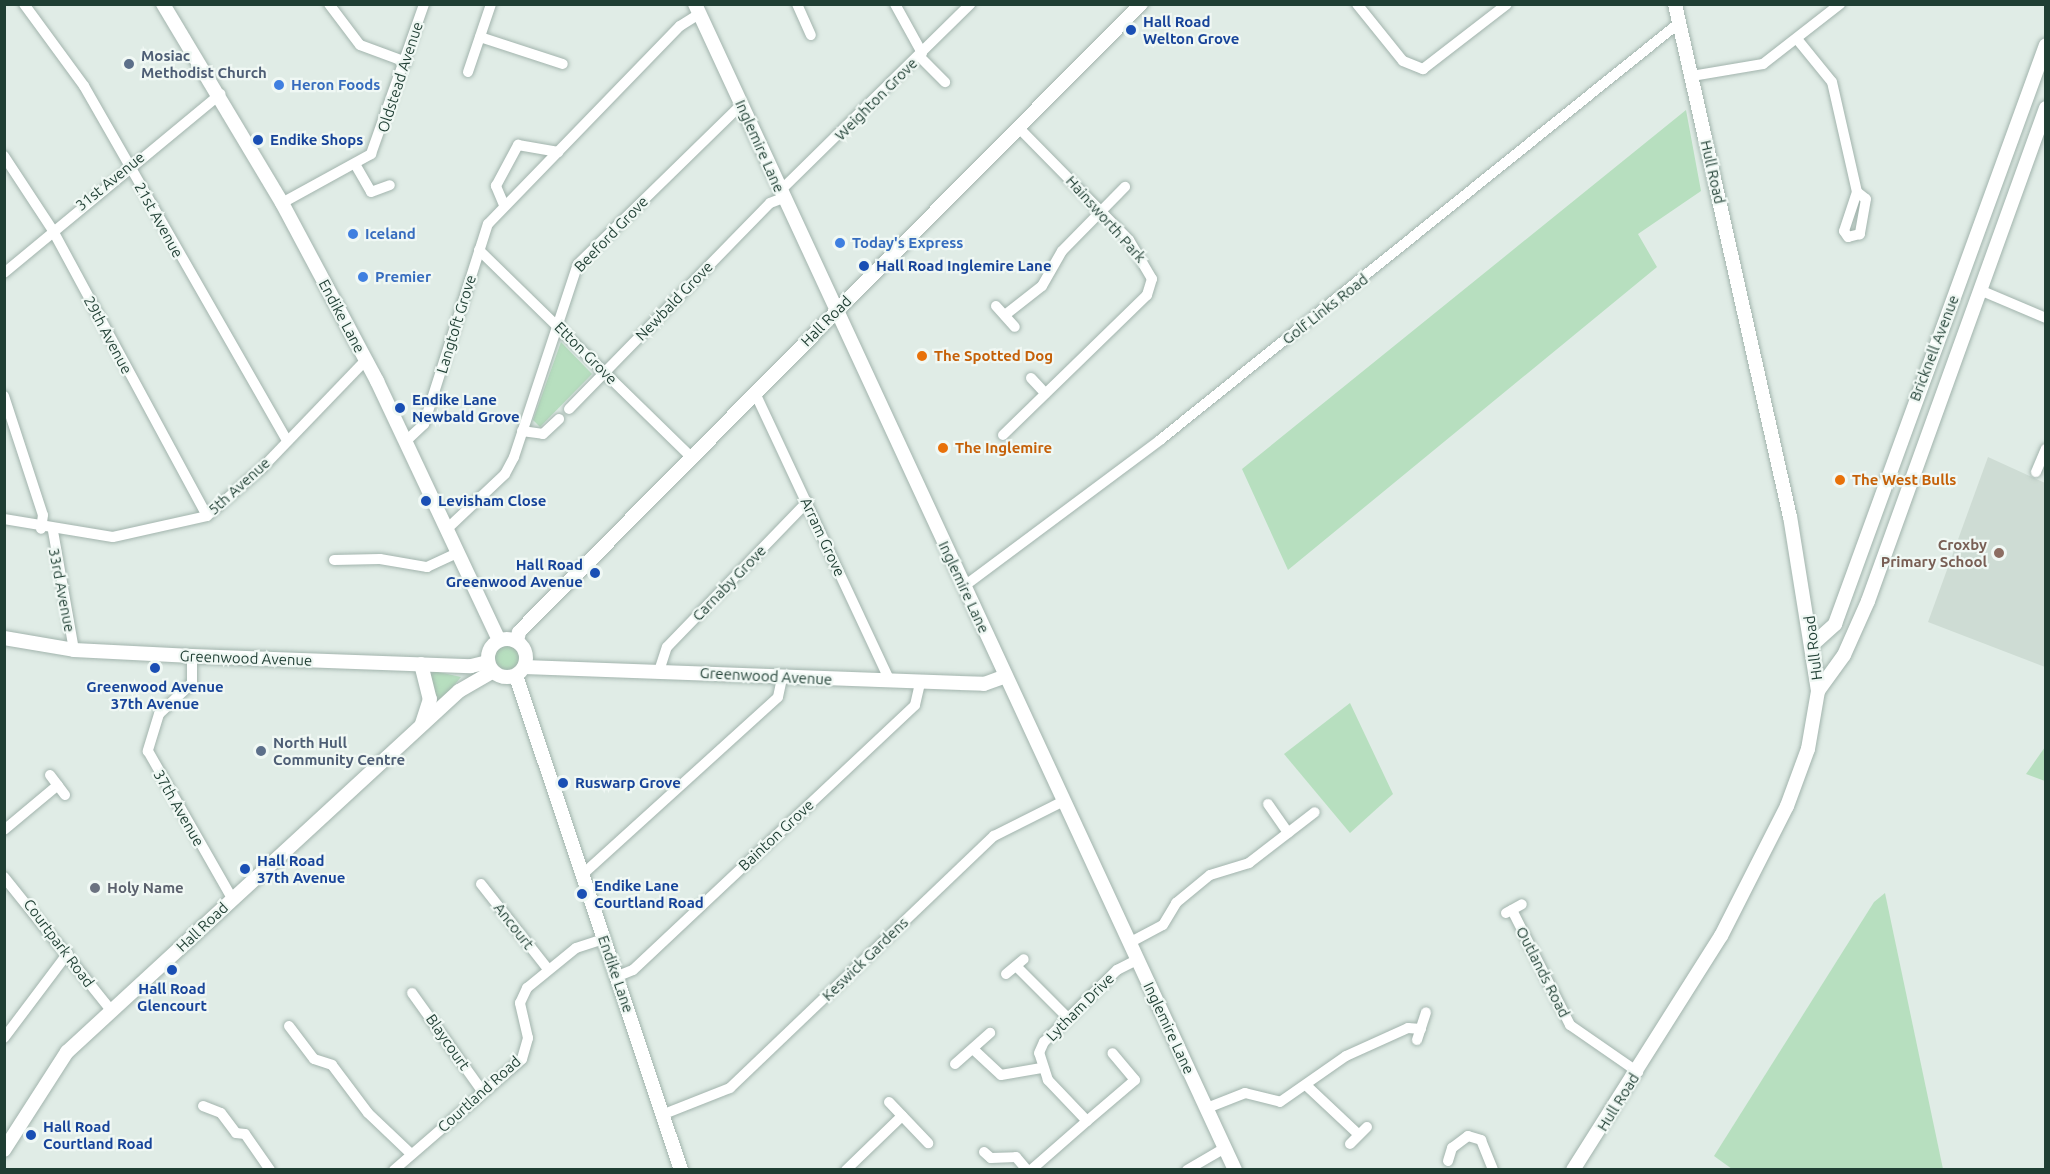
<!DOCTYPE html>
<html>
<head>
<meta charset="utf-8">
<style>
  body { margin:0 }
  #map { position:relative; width:2050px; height:1174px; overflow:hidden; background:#e0ece6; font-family:Ubuntu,sans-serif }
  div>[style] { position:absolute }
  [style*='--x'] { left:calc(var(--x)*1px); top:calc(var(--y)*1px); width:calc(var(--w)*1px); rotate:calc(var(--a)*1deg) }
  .built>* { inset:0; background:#cedcd4 }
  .green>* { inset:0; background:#b7dfbf }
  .round { border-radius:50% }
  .roads { filter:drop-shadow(0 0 2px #a2b4ad) drop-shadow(0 0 2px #a2b4ad) }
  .street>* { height:10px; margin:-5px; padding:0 5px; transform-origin:5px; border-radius:5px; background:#fff }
  .secondary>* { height:14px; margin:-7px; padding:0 7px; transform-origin:7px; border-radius:7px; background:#fff }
  .secondary>.ring { margin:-7px; padding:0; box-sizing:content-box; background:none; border:14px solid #fff; border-radius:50% }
  .dots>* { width:16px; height:16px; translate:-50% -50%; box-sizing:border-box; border:3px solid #f0f8f4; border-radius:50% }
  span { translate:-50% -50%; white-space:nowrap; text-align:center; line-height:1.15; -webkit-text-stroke:4.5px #f0f8f4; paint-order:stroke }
  .transit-label { font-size:15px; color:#164399; font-weight:700 }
  .left { translate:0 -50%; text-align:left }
  .right { translate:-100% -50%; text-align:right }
  .service-label { font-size:15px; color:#4e5e75; font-weight:700 }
  .street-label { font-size:15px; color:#1f3e33 }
  .shop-label { font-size:15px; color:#366cbe; font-weight:700 }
  .food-label { font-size:15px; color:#c56008; font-weight:700 }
  .education-label { font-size:15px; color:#785e54; font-weight:700 }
  .worship-label { font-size:15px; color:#5b616d; font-weight:700 }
  .frame { position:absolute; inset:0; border:6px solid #1f3e33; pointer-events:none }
</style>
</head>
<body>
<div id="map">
  <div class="built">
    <div style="clip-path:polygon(1988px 457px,2045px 483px,2045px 667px,1928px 622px)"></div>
  </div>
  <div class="green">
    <div style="clip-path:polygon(1686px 110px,1701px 191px,1638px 234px,1657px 267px,1288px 570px,1242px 469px)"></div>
    <div style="clip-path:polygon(561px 342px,592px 374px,540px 427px,533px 420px)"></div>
    <div class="round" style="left:495px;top:645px;width:26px;height:26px"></div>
    <div style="clip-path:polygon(434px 671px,461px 677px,432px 712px,429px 677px)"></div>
    <div style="clip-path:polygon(1350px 703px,1393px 794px,1350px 833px,1284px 754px)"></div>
    <div style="clip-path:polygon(2045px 747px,2045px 781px,2026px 774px)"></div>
    <div style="clip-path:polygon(1885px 893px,1943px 1169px,1732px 1169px,1714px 1156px,1874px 902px)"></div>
  </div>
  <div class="roads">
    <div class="street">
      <div style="--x:24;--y:4;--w:102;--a:53.8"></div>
      <div style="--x:84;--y:86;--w:409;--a:60.2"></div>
      <div style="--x:329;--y:4;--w:51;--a:52.9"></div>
      <div style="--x:360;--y:45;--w:49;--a:20.3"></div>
      <div style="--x:797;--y:4;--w:34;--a:66"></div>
      <div style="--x:895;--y:4;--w:56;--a:61.1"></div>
      <div style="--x:1357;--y:4;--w:73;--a:51.1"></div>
      <div style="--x:1403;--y:61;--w:22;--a:22"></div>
      <div style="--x:1423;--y:69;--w:106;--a:-37.7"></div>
      <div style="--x:480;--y:37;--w:87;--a:18"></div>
      <div style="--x:1797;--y:39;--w:55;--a:50.9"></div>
      <div style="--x:1832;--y:82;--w:113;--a:77.2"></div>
      <div style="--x:1857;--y:192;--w:11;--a:38"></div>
      <div style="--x:1866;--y:199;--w:36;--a:100"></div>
      <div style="--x:1860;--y:234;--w:12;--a:166"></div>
      <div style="--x:1848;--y:237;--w:7;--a:-124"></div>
      <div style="--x:1844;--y:231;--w:41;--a:-71.6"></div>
      <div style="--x:919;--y:56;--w:37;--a:45"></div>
      <div style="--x:468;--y:72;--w:72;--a:-71.3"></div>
      <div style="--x:1692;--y:76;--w:72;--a:-9.6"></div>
      <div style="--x:1763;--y:64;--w:98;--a:-37.9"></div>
      <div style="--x:4;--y:156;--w:87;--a:56.7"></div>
      <div style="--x:52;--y:229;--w:326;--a:61.6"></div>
      <div style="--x:355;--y:164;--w:32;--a:60"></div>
      <div style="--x:371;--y:192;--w:20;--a:-20"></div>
      <div style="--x:780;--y:191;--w:267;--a:-44.5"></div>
      <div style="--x:282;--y:203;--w:102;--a:-28.8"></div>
      <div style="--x:371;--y:154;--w:159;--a:-70.5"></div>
      <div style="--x:504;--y:205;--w:21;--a:-113"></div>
      <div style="--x:496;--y:186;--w:47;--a:-61.8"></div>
      <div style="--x:518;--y:145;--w:41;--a:9.9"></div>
      <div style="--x:479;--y:250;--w:298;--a:44.3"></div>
      <div style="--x:4;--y:273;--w:281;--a:-39.6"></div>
      <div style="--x:1980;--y:290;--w:72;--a:23"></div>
      <div style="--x:996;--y:306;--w:28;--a:48"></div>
      <div style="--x:1005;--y:315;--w:47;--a:-38.1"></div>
      <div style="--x:1042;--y:286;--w:40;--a:-60.3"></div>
      <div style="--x:1062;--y:251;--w:90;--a:-45.5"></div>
      <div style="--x:1031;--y:378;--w:21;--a:47"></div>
      <div style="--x:755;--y:393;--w:318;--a:64.9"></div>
      <div style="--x:4;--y:396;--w:125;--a:71.9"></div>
      <div style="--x:43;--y:515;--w:14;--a:98"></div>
      <div style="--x:569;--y:409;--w:288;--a:-45.7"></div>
      <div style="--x:770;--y:203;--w:14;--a:-21"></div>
      <div style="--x:522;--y:431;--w:21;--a:8"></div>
      <div style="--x:543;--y:434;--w:22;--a:-43"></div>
      <div style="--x:1003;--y:435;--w:201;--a:-44.2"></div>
      <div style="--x:1147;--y:295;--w:17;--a:-73"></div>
      <div style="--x:1152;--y:279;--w:45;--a:-120.5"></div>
      <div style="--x:1129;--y:240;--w:157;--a:-134.5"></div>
      <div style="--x:406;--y:441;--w:25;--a:-43"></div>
      <div style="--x:424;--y:424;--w:210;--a:-72.3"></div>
      <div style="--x:488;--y:224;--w:276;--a:-45.9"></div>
      <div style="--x:680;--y:26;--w:22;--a:-32"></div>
      <div style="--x:2036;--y:472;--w:25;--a:-67"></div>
      <div style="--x:4;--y:519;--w:110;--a:9.4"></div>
      <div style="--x:113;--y:537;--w:96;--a:-12.6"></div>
      <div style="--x:207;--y:516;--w:73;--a:-41.1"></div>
      <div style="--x:262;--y:468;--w:150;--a:-46.1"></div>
      <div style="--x:449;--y:527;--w:77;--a:-43.4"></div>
      <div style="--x:505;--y:474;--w:19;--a:-62"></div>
      <div style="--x:514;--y:457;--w:203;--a:-71.7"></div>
      <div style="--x:578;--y:264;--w:228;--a:-44.3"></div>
      <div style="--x:53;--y:531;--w:121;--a:80"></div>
      <div style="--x:334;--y:560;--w:46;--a:-1.2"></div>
      <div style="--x:380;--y:559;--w:48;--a:9.7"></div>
      <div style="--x:427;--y:567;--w:35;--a:-25"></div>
      <div style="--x:963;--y:587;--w:246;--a:-36.7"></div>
      <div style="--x:1160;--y:440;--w:666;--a:-38.78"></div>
      <div style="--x:192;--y:656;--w:27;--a:90"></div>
      <div style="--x:192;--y:683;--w:45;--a:136.8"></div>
      <div style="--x:159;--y:714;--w:39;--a:107"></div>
      <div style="--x:148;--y:751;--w:169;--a:60.3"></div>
      <div style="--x:659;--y:671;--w:25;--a:-72"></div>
      <div style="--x:667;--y:647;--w:202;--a:-46"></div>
      <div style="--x:50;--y:775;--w:25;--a:53"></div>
      <div style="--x:1268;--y:804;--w:35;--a:55"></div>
      <div style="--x:4;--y:830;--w:70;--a:-39.8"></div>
      <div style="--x:583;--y:874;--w:263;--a:-42.2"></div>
      <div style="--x:778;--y:697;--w:19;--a:-78"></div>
      <div style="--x:4;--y:877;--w:171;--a:51.2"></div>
      <div style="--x:481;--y:884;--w:108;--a:51.8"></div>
      <div style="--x:1512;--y:910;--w:129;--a:63.2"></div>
      <div style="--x:1570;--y:1025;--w:83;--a:34.7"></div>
      <div style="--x:1506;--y:913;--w:18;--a:-29"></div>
      <div style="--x:1129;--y:943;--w:38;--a:-28"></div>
      <div style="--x:1163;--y:925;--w:26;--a:-59"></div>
      <div style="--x:1176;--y:903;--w:44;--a:-39.5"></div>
      <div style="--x:1210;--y:875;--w:41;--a:-17.1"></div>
      <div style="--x:1249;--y:863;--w:83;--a:-37.7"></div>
      <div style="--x:1018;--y:968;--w:71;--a:45"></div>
      <div style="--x:1006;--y:974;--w:23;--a:-40"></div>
      <div style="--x:618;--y:976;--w:16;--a:-22"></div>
      <div style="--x:633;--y:970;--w:387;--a:-43.2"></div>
      <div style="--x:915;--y:705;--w:23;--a:-77"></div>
      <div style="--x:412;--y:993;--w:122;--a:54.4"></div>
      <div style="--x:289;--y:1026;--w:41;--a:52.9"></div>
      <div style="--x:314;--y:1059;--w:19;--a:18"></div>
      <div style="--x:332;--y:1065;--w:60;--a:53.1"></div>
      <div style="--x:368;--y:1113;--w:59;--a:43.6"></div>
      <div style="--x:4;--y:1038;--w:106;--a:-53"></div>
      <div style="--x:1417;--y:1040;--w:29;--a:-72"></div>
      <div style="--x:973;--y:1049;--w:38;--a:43"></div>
      <div style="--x:1001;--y:1075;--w:41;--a:-9.9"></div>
      <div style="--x:955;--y:1064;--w:47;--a:-41.5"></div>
      <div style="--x:1308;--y:1087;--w:67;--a:43.2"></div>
      <div style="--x:889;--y:1102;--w:57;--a:46.4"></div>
      <div style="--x:203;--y:1106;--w:19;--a:21"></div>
      <div style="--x:221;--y:1113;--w:25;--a:53"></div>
      <div style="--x:236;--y:1133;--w:9;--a:6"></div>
      <div style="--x:245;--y:1134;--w:44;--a:55.2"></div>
      <div style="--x:1207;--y:1108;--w:41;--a:-21.5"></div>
      <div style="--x:1245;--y:1093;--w:36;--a:14"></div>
      <div style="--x:1280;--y:1102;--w:80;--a:-34.9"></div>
      <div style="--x:1346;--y:1056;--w:68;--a:-24.3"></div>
      <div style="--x:1408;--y:1028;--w:13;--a:4"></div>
      <div style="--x:664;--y:1114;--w:71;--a:-21.5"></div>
      <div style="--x:730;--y:1088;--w:365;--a:-43.7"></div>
      <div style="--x:994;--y:836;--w:78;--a:-26.6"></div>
      <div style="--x:1087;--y:1121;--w:63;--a:-40.5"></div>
      <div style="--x:1135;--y:1080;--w:35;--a:-130"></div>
      <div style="--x:1350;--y:1144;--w:24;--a:-45"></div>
      <div style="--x:984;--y:1152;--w:9;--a:41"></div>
      <div style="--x:991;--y:1158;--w:25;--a:-2"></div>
      <div style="--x:1016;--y:1157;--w:17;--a:50"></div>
      <div style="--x:1448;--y:1161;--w:14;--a:-73"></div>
      <div style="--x:1452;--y:1148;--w:20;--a:-37"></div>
      <div style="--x:1468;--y:1136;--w:14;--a:17"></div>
      <div style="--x:1481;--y:1140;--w:32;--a:68"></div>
      <div style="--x:394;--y:1170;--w:169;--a:-40.9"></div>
      <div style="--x:522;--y:1059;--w:22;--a:-74"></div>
      <div style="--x:528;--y:1038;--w:36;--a:-103"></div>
      <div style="--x:520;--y:1003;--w:17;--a:-65"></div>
      <div style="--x:527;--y:988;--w:63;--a:-39.2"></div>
      <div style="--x:576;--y:948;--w:29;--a:-18"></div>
      <div style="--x:846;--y:1170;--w:78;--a:-44"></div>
      <div style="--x:1031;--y:1170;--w:74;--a:-41.2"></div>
      <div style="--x:1087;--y:1121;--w:57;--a:-133.6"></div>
      <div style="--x:1048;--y:1080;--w:28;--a:-108"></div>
      <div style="--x:1039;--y:1053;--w:12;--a:-66"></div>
      <div style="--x:1044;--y:1042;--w:103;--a:-44.6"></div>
      <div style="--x:1117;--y:970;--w:22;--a:-27"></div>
      <div style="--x:1187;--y:1170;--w:44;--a:-30.1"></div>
    </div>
    <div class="secondary">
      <div style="--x:163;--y:4;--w:232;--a:59.1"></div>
      <div style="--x:282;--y:203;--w:202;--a:61.9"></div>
      <div style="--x:377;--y:381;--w:286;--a:64.8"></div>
      <div style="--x:695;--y:4;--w:1285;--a:65.15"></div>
      <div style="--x:4;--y:638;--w:71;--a:9.7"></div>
      <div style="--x:74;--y:650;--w:118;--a:2.9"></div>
      <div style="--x:192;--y:656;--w:279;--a:2.1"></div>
      <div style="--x:471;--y:666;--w:17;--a:-13"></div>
      <div class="ring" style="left:488px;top:639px;width:24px;height:24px"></div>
      <div style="--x:517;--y:641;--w:9;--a:-77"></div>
      <div style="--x:519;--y:632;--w:884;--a:-45.28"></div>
      <div style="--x:1813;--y:644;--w:30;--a:-42"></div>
      <div style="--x:1835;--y:624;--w:616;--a:-69.98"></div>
      <div style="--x:421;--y:664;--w:36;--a:76"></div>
      <div style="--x:430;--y:699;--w:26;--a:108"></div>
      <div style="--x:524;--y:667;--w:460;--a:2.1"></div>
      <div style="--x:984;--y:684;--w:23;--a:-20"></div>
      <div style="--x:516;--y:676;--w:521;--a:71.53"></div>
      <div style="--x:1818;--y:691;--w:44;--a:-54.2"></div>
      <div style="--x:1844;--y:655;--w:59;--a:-66"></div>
      <div style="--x:1868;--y:601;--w:524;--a:-70.15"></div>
      <div style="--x:4;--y:1150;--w:117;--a:-57.3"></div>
      <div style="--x:67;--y:1052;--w:533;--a:-42.64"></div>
      <div style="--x:459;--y:691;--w:39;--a:-30"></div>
      <div style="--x:1573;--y:1170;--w:277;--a:-57.7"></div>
      <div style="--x:1721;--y:936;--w:146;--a:-63.1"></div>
      <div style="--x:1787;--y:806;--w:61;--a:-69.8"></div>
      <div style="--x:1808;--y:749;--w:59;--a:-80.2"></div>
      <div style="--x:1818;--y:691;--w:176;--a:-99.1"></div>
      <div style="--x:1790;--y:517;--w:526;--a:-102.64"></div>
    </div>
  </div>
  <div class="dots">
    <div style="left:1131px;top:30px;background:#1a4fb4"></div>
    <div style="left:129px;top:64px;background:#5c6f8a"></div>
    <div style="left:279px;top:85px;background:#3f7fe0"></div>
    <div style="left:258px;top:140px;background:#1a4fb4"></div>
    <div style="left:353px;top:234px;background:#3f7fe0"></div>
    <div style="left:840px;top:243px;background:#3f7fe0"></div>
    <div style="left:864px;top:266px;background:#1a4fb4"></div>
    <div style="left:363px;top:277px;background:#3f7fe0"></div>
    <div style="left:922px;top:356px;background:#e8710a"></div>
    <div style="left:400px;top:408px;background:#1a4fb4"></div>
    <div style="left:943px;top:448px;background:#e8710a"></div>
    <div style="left:1840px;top:480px;background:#e8710a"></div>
    <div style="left:426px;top:501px;background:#1a4fb4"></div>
    <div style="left:1999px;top:553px;background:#8d6e63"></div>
    <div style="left:595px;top:573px;background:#1a4fb4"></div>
    <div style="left:155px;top:668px;background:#1a4fb4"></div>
    <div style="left:261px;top:751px;background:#5c6f8a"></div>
    <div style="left:563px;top:783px;background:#1a4fb4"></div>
    <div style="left:245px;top:869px;background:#1a4fb4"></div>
    <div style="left:95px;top:888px;background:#6b7280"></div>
    <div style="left:582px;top:894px;background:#1a4fb4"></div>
    <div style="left:172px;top:970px;background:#1a4fb4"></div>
    <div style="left:31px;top:1135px;background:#1a4fb4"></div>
  </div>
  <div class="transit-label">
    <span class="left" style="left:1143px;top:30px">Hall Road<br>Welton Grove</span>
    <span class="left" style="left:270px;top:140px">Endike Shops</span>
    <span class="left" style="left:876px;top:266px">Hall Road Inglemire Lane</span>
    <span class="left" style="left:412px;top:408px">Endike Lane<br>Newbald Grove</span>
    <span class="left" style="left:438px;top:501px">Levisham Close</span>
    <span class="right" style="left:583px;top:573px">Hall Road<br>Greenwood Avenue</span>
    <span style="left:155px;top:695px">Greenwood Avenue<br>37th Avenue</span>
    <span class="left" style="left:575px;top:783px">Ruswarp Grove</span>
    <span class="left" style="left:257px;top:869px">Hall Road<br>37th Avenue</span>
    <span class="left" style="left:594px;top:894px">Endike Lane<br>Courtland Road</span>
    <span style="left:172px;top:997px">Hall Road<br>Glencourt</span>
    <span class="left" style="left:43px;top:1135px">Hall Road<br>Courtland Road</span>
  </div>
  <div class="service-label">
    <span class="left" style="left:141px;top:64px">Mosiac<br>Methodist Church</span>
    <span class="left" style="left:273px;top:751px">North Hull<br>Community Centre</span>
  </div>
  <div class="street-label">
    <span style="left:400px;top:77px;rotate:-72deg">Oldstead Avenue</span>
    <span style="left:876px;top:99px;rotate:-45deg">Weighton Grove</span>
    <span style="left:760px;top:146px;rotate:66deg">Inglemire Lane</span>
    <span style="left:1713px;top:172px;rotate:77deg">Hull Road</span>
    <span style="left:110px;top:181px;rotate:-39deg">31st Avenue</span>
    <span style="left:1106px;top:219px;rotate:48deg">Hainsworth Park</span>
    <span style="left:159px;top:220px;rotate:61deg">21st Avenue</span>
    <span style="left:611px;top:234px;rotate:-46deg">Beeford Grove</span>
    <span style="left:674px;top:301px;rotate:-46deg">Newbald Grove</span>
    <span style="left:1325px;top:309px;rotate:-38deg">Golf Links Road</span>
    <span style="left:342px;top:316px;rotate:62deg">Endike Lane</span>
    <span style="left:826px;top:321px;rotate:-45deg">Hall Road</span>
    <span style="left:456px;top:324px;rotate:-73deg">Langtoft Grove</span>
    <span style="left:108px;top:335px;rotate:62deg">29th Avenue</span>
    <span style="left:1934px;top:348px;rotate:-69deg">Bricknell Avenue</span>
    <span style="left:586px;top:353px;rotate:45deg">Etton Grove</span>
    <span style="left:239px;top:486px;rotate:-42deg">5th Avenue</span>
    <span style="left:823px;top:537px;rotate:65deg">Arram Grove</span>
    <span style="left:729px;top:583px;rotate:-46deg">Carnaby Grove</span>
    <span style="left:964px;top:587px;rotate:65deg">Inglemire Lane</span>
    <span style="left:62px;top:590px;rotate:79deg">33rd Avenue</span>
    <span style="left:1813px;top:648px;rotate:-97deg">Hull Road</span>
    <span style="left:246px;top:658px;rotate:2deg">Greenwood Avenue</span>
    <span style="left:766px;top:676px;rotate:3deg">Greenwood Avenue</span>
    <span style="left:179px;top:808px;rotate:60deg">37th Avenue</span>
    <span style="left:776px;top:835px;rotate:-43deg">Bainton Grove</span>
    <span style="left:514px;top:926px;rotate:52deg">Ancourt</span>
    <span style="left:202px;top:927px;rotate:-43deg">Hall Road</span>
    <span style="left:59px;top:943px;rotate:53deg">Courtpark Road</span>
    <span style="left:865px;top:959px;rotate:-44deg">Keswick Gardens</span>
    <span style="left:1543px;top:972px;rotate:63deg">Outlands Road</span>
    <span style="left:616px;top:974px;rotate:71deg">Endike Lane</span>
    <span style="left:1080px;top:1007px;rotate:-45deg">Lytham Drive</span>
    <span style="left:1169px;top:1028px;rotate:65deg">Inglemire Lane</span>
    <span style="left:448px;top:1042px;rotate:55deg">Blaycourt</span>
    <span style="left:479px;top:1094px;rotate:-42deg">Courtland Road</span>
    <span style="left:1618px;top:1102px;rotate:-58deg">Hull Road</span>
  </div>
  <div class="shop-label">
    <span class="left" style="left:291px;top:85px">Heron Foods</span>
    <span class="left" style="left:365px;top:234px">Iceland</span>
    <span class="left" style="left:852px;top:243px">Today's Express</span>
    <span class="left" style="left:375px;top:277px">Premier</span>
  </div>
  <div class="food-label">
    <span class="left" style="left:934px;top:356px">The Spotted Dog</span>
    <span class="left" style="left:955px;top:448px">The Inglemire</span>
    <span class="left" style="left:1852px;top:480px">The West Bulls</span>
  </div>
  <div class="education-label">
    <span class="right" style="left:1987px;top:553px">Croxby<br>Primary School</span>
  </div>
  <div class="worship-label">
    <span class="left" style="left:107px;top:888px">Holy Name</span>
  </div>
  <div class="frame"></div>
</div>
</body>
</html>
